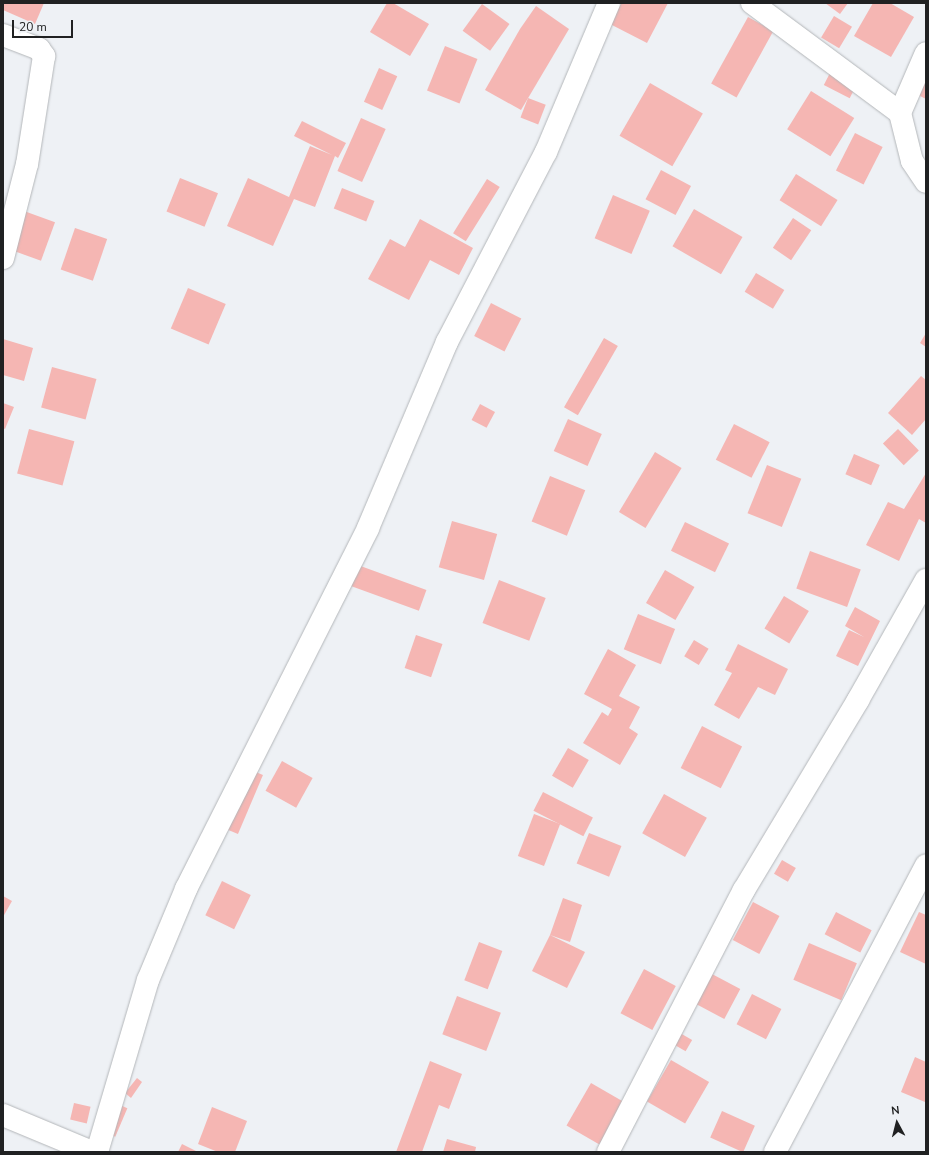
<!DOCTYPE html>
<html>
<head>
<meta charset="utf-8">
<style>
  body { margin:0 }
  #map { position:relative; width:929px; height:1155px; overflow:hidden; background:#eef1f5; font-family:"Nunito Sans",sans-serif }
  div>[style] { position:absolute }
  [style*='--x'] { left:calc(var(--x)*1px); top:calc(var(--y)*1px); width:calc(var(--w)*1px); rotate:calc(var(--a)*1deg) }
  .building>* { inset:0; background:#f5b6b3; transform-origin:0 0 }
  .roads { filter:drop-shadow(0 0 1px #b3b6b9) drop-shadow(0 0 1px #b3b6b9) }
  .street>* { height:22px; margin:-11px; padding:0 11px; transform-origin:11px; border-radius:11px; background:#fff }
  span { translate:-50% -50%; white-space:nowrap; text-align:center; line-height:1.15; -webkit-text-stroke:4px #eef1f5; paint-order:stroke }
  .frame { position:absolute; inset:0; border:4px solid #202122; pointer-events:none }
  .north { position:absolute; left:877px; top:1103px; width:40px; height:40px; -webkit-text-stroke:3px #eef1f5; paint-order:stroke; rotate:353deg; font-size:11px; font-weight:700; line-height:16px; text-align:center; color:#202122 }
  .north::after { content:''; display:block; margin:auto; width:14px; height:18px; background:#202122; clip-path:polygon(50% 0,100% 100%,50% 72%,0 100%) }
  .scale { position:absolute; left:12px; top:20px; width:61px; height:18px; box-sizing:border-box; border:2px solid #202122; border-top:0; padding-left:5px; font-size:12px; line-height:14px; white-space:nowrap; color:#202122; -webkit-text-stroke:3px #eef1f5; paint-order:stroke }
</style>
</head>
<body>
<div id="map">
  <div class="building">
    <div style="clip-path:polygon(3px 3px,44px 3px,35px 24px,3px 10px)"></div>
    <div style="clip-path:polygon(387px 3px,393px 3px,429px 24px,410px 56px,370px 32px)"></div>
    <div style="clip-path:polygon(621px 3px,668px 3px,647px 43px,610px 24px)"></div>
    <div style="clip-path:polygon(825px 3px,848px 3px,840px 14px)"></div>
    <div style="clip-path:polygon(873px 3px,890px 3px,914px 17px,891px 57px,854px 36px)"></div>
    <div style="left:482px;top:4px;width:34px;height:33px;rotate:36deg"></div>
    <div style="clip-path:polygon(536px 6px,569px 29px,521px 110px,485px 90px,520px 29px)"></div>
    <div style="left:834px;top:16px;width:21px;height:25px;rotate:31deg"></div>
    <div style="left:748px;top:17px;width:29px;height:76px;rotate:29deg"></div>
    <div style="left:445px;top:46px;width:35px;height:48px;rotate:22deg"></div>
    <div style="left:379px;top:68px;width:20px;height:37px;rotate:24deg"></div>
    <div style="left:832px;top:69px;width:29px;height:18px;rotate:27deg"></div>
    <div style="clip-path:polygon(926px 77px,926px 99px,916px 94px)"></div>
    <div style="left:650px;top:83px;width:61px;height:61px;rotate:30deg"></div>
    <div style="left:811px;top:91px;width:51px;height:45px;rotate:32deg"></div>
    <div style="left:528px;top:98px;width:19px;height:21px;rotate:21deg"></div>
    <div style="left:361px;top:118px;width:27px;height:58px;rotate:24deg"></div>
    <div style="clip-path:polygon(302px 121px,346px 143px,338px 158px,335px 156px,315px 207px,294px 199px,273px 246px,227px 226px,248px 178px,289px 197px,310px 146px,332px 155px,294px 136px)"></div>
    <div style="left:855px;top:133px;width:31px;height:42px;rotate:27deg"></div>
    <div style="left:661px;top:170px;width:34px;height:33px;rotate:28deg"></div>
    <div style="left:796px;top:174px;width:49px;height:31px;rotate:32deg"></div>
    <div style="left:180px;top:178px;width:41px;height:36px;rotate:22deg"></div>
    <div style="left:487px;top:179px;width:15px;height:64px;rotate:32deg"></div>
    <div style="left:342px;top:188px;width:35px;height:22px;rotate:22deg"></div>
    <div style="left:613px;top:195px;width:40px;height:47px;rotate:23deg"></div>
    <div style="left:694px;top:209px;width:56px;height:43px;rotate:30deg"></div>
    <div style="left:24px;top:211px;width:33px;height:41px;rotate:20deg"></div>
    <div style="left:793px;top:218px;width:22px;height:36px;rotate:34deg"></div>
    <div style="clip-path:polygon(420px 219px,473px 248px,459px 275px,430px 260px,409px 300px,368px 279px,390px 239px,405px 247px)"></div>
    <div style="left:75px;top:228px;width:34px;height:44px;rotate:19deg"></div>
    <div style="left:756px;top:273px;width:33px;height:22px;rotate:31deg"></div>
    <div style="left:188px;top:288px;width:41px;height:44px;rotate:23deg"></div>
    <div style="left:491px;top:303px;width:34px;height:37px;rotate:27deg"></div>
    <div style="clip-path:polygon(926px 333px,926px 347px,920px 343px)"></div>
    <div style="left:604px;top:338px;width:16px;height:80px;rotate:30deg"></div>
    <div style="clip-path:polygon(3px 339px,33px 348px,24px 381px,3px 375px)"></div>
    <div style="left:52px;top:367px;width:46px;height:42px;rotate:15deg"></div>
    <div style="clip-path:polygon(921px 376px,926px 380px,926px 419px,912px 435px,888px 413px)"></div>
    <div style="clip-path:polygon(3px 403px,14px 407px,5px 429px,3px 428px)"></div>
    <div style="left:480px;top:404px;width:17px;height:18px;rotate:28deg"></div>
    <div style="left:568px;top:419px;width:37px;height:35px;rotate:24deg"></div>
    <div style="left:734px;top:424px;width:40px;height:40px;rotate:27deg"></div>
    <div style="left:29px;top:429px;width:47px;height:46px;rotate:15deg"></div>
    <div style="left:898px;top:429px;width:30px;height:21px;rotate:46deg"></div>
    <div style="left:655px;top:452px;width:31px;height:70px;rotate:31deg"></div>
    <div style="left:854px;top:454px;width:28px;height:22px;rotate:23deg"></div>
    <div style="left:767px;top:465px;width:37px;height:52px;rotate:22deg"></div>
    <div style="clip-path:polygon(926px 473px,926px 523px,919px 519px,899px 561px,866px 545px,888px 502px,904px 509px)"></div>
    <div style="left:550px;top:476px;width:38px;height:49px;rotate:22deg"></div>
    <div style="left:452px;top:521px;width:47px;height:48px;rotate:16deg"></div>
    <div style="left:685px;top:522px;width:49px;height:32px;rotate:26deg"></div>
    <div style="left:810px;top:551px;width:54px;height:40px;rotate:20deg"></div>
    <div style="left:355px;top:564px;width:76px;height:22px;rotate:20deg"></div>
    <div style="left:665px;top:570px;width:34px;height:38px;rotate:30deg"></div>
    <div style="left:499px;top:580px;width:50px;height:46px;rotate:21deg"></div>
    <div style="left:784px;top:596px;width:29px;height:38px;rotate:31deg"></div>
    <div style="clip-path:polygon(855px 607px,880px 621px,858px 666px,836px 656px,849px 630px,864px 637px,845px 626px)"></div>
    <div style="left:638px;top:614px;width:40px;height:38px;rotate:22deg"></div>
    <div style="left:416px;top:635px;width:28px;height:35px;rotate:19deg"></div>
    <div style="left:694px;top:640px;width:17px;height:19px;rotate:31deg"></div>
    <div style="clip-path:polygon(738px 644px,788px 669px,775px 695px,758px 687px,739px 719px,714px 705px,732px 673px,725px 670px)"></div>
    <div style="clip-path:polygon(608px 649px,636px 665px,619px 696px,640px 707px,629px 728px,638px 734px,620px 765px,583px 743px,602px 712px,608px 716px,612px 709px,584px 694px)"></div>
    <div style="left:702px;top:726px;width:45px;height:47px;rotate:27deg"></div>
    <div style="left:568px;top:748px;width:24px;height:32px;rotate:30deg"></div>
    <div style="left:282px;top:761px;width:35px;height:34px;rotate:29deg"></div>
    <div style="left:251px;top:770px;width:13px;height:64px;rotate:23deg"></div>
    <div style="left:543px;top:792px;width:56px;height:21px;rotate:27deg"></div>
    <div style="left:664px;top:794px;width:49px;height:45px;rotate:29deg"></div>
    <div style="left:534px;top:814px;width:28px;height:45px;rotate:21deg"></div>
    <div style="left:589px;top:833px;width:35px;height:33px;rotate:22deg"></div>
    <div style="left:782px;top:860px;width:16px;height:16px;rotate:30deg"></div>
    <div style="left:222px;top:881px;width:32px;height:38px;rotate:26deg"></div>
    <div style="clip-path:polygon(3px 896px,12px 901px,3px 917px)"></div>
    <div style="clip-path:polygon(563px 898px,582px 905px,570px 942px,550px 935px,585px 952px,567px 988px,532px 971px,550px 935px)"></div>
    <div style="left:753px;top:902px;width:30px;height:43px;rotate:28deg"></div>
    <div style="left:836px;top:912px;width:40px;height:25px;rotate:27deg"></div>
    <div style="clip-path:polygon(919px 912px,926px 915px,926px 964px,900px 952px)"></div>
    <div style="left:479px;top:942px;width:25px;height:41px;rotate:21deg"></div>
    <div style="left:809px;top:943px;width:52px;height:40px;rotate:23deg"></div>
    <div style="left:644px;top:969px;width:36px;height:50px;rotate:28deg"></div>
    <div style="left:712px;top:974px;width:32px;height:34px;rotate:28deg"></div>
    <div style="left:752px;top:994px;width:33px;height:34px;rotate:27deg"></div>
    <div style="left:457px;top:996px;width:47px;height:41px;rotate:21deg"></div>
    <div style="left:680px;top:1033px;width:14px;height:13px;rotate:30deg"></div>
    <div style="clip-path:polygon(915px 1057px,926px 1062px,925px 1102px,901px 1092px)"></div>
    <div style="left:671px;top:1060px;width:44px;height:48px;rotate:30deg"></div>
    <div style="clip-path:polygon(430px 1061px,462px 1074px,449px 1109px,439px 1105px,422px 1152px,396px 1152px)"></div>
    <div style="clip-path:polygon(137px 1078px,142px 1082px,131px 1098px,125px 1093px)"></div>
    <div style="left:591px;top:1083px;width:38px;height:49px;rotate:30deg"></div>
    <div style="left:74px;top:1103px;width:17px;height:17px;rotate:13deg"></div>
    <div style="left:120px;top:1105px;width:8px;height:31px;rotate:23deg"></div>
    <div style="clip-path:polygon(212px 1107px,247px 1121px,235px 1152px,218px 1152px,198px 1144px)"></div>
    <div style="left:722px;top:1111px;width:36px;height:29px;rotate:24deg"></div>
    <div style="clip-path:polygon(447px 1139px,476px 1147px,475px 1152px,443px 1152px)"></div>
    <div style="clip-path:polygon(182px 1144px,198px 1152px,178px 1152px)"></div>
  </div>
  <div class="roads">
    <div class="street">
      <div style="--x:752;--y:3;--w:184;--a:36.6"></div>
      <div style="--x:900;--y:113;--w:49;--a:76"></div>
      <div style="--x:912;--y:161;--w:25;--a:56"></div>
      <div style="--x:3;--y:35;--w:39;--a:21"></div>
      <div style="--x:39;--y:49;--w:9;--a:54"></div>
      <div style="--x:44;--y:56;--w:109;--a:98.9"></div>
      <div style="--x:27;--y:164;--w:97;--a:104.3"></div>
      <div style="--x:900;--y:113;--w:65;--a:-66.6"></div>
      <div style="--x:3;--y:1115;--w:96;--a:22.6"></div>
      <div style="--x:97;--y:1152;--w:179;--a:-73.5"></div>
      <div style="--x:148;--y:980;--w:99;--a:-67.3"></div>
      <div style="--x:186;--y:889;--w:404;--a:-63.2"></div>
      <div style="--x:368;--y:528;--w:202;--a:-67"></div>
      <div style="--x:447;--y:342;--w:214;--a:-62.5"></div>
      <div style="--x:546;--y:152;--w:162;--a:-67.1"></div>
      <div style="--x:608;--y:1152;--w:295;--a:-62.6"></div>
      <div style="--x:744;--y:890;--w:222;--a:-59"></div>
      <div style="--x:858;--y:700;--w:138;--a:-60.5"></div>
      <div style="--x:775;--y:1152;--w:324;--a:-62.2"></div>
    </div>
  </div>
  <div class="frame"></div>
  <div class="north">N</div>
  <div class="scale">20 m</div>
</div>
</body>
</html>
